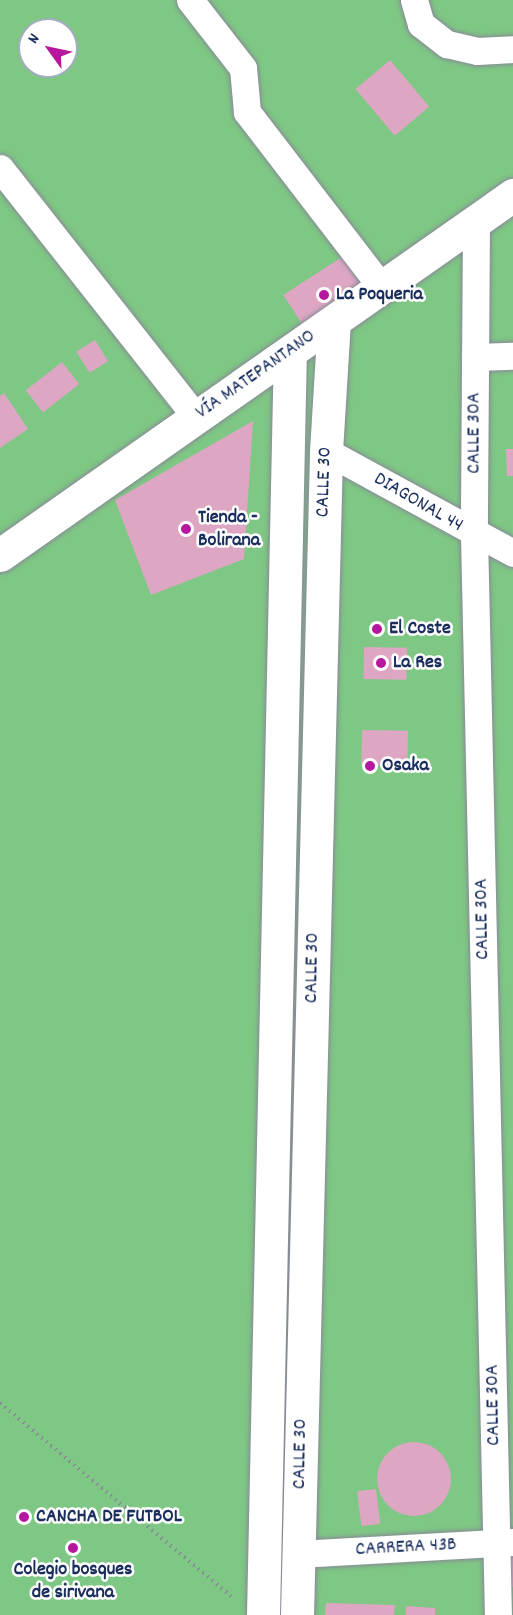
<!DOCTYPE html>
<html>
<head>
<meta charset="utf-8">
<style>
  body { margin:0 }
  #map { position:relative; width:513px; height:1615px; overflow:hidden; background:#f6e4cd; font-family:Dekko,sans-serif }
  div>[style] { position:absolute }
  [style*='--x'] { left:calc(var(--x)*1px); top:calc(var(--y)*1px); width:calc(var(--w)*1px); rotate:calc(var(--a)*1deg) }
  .green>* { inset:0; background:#7ec784 }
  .building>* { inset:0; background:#dda7c3; transform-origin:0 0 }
  .round { border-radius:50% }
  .path>* { height:4px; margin-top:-2px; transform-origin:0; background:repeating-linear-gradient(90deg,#888a96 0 1.5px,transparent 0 6px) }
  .roads { filter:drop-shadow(0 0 2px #888a96) drop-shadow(0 0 2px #888a96) }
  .minor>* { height:27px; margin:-13.5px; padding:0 13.5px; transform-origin:13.5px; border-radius:13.5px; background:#fff }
  .secondary>* { height:33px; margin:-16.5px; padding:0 16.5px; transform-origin:16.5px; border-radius:16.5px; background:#fff }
  .dots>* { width:16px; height:16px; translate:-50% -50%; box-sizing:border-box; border:3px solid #fff; border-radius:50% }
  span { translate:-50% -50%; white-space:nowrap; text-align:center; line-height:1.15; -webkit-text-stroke:5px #fff; paint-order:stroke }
  .poi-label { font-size:20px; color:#1b2f5e; font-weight:700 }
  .left { translate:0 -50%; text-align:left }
  .street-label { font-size:20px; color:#1b2f5e }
  .north { position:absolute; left:18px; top:18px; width:60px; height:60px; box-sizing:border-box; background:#fff; border:2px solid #a4acbf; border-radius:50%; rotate:303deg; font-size:16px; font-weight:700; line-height:24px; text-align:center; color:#1b2f5e }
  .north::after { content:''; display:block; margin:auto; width:21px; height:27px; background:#b5179e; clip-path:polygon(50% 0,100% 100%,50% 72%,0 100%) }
</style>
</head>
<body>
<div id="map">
  <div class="green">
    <div style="clip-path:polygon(evenodd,0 0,513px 0,513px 1615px,0 1615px,0 0,30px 30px,66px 30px,66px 66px,30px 66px,30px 30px)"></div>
  </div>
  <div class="building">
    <div style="left:390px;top:60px;width:61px;height:45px;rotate:50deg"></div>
    <div style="left:342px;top:257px;width:44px;height:70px;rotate:57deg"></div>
    <div style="left:95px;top:340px;width:25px;height:22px;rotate:58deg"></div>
    <div style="left:62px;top:362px;width:28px;height:46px;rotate:52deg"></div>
    <div style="clip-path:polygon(4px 393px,28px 429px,0 448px,0 396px)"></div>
    <div style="clip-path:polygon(253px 421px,244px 559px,151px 595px,115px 500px)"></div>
    <div style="clip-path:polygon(506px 449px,513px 449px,513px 476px,507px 476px)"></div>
    <div style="left:364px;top:647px;width:43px;height:32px;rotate:1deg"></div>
    <div style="left:362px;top:730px;width:46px;height:35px;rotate:1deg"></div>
    <div class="round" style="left:377px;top:1442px;width:74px;height:74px"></div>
    <div style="left:376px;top:1489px;width:35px;height:19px;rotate:83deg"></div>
    <div style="clip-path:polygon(509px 1554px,513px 1554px,513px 1587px,508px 1587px)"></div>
    <div style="clip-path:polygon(326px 1603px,395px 1605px,394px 1615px,325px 1615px)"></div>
    <div style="clip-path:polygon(406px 1606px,435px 1608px,435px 1615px,406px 1615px)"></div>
  </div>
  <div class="path">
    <div style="--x:0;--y:1403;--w:305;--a:39.9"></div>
  </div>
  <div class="roads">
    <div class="minor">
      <div style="--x:190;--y:0;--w:86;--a:52.1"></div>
      <div style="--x:243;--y:68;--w:44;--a:84.8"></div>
      <div style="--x:247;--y:112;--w:222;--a:52.5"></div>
      <div style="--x:414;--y:0;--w:25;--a:74"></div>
      <div style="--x:421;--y:24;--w:33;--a:38"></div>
      <div style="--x:447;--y:44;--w:31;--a:13"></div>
      <div style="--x:477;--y:51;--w:36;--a:-3"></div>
      <div style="--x:0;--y:168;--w:317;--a:51.8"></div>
      <div style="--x:476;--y:224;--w:311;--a:90.4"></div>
      <div style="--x:474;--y:535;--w:1080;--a:88.73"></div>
      <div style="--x:475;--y:357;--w:38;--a:-2"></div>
      <div style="--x:326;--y:451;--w:213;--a:28.6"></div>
      <div style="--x:298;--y:1554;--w:215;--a:-3.2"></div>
    </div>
    <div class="secondary">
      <div style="--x:0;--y:555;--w:627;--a:-35.06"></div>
      <div style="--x:263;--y:1615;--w:1263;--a:-88.78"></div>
      <div style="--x:297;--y:1615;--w:1164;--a:-88.57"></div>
      <div style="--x:326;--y:451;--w:130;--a:-86.5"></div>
    </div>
  </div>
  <div class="dots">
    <div style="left:324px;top:295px;background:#b5179e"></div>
    <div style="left:186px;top:529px;background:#b5179e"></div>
    <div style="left:377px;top:629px;background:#b5179e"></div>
    <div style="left:381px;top:663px;background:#b5179e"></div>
    <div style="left:370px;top:766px;background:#b5179e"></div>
    <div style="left:24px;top:1517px;background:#b5179e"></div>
    <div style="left:73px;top:1548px;background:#b5179e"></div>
  </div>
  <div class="poi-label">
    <span class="left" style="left:336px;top:295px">La Poqueria</span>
    <span class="left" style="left:198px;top:530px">Tienda -<br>Bolirana</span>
    <span class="left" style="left:389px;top:629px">El Coste</span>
    <span class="left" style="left:393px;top:663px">La Res</span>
    <span class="left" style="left:382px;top:766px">Osaka</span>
    <span class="left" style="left:36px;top:1517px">CANCHA DE FUTBOL</span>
    <span style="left:73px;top:1582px">Colegio bosques<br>de sirivana</span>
  </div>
  <div class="street-label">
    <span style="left:256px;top:375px;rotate:-35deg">VÍA MATEPANTANO</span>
    <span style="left:475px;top:433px;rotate:-90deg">CALLE 30A</span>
    <span style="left:325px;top:482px;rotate:-88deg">CALLE 30</span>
    <span style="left:418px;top:503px;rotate:30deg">DIAGONAL 44</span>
    <span style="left:483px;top:919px;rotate:-91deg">CALLE 30A</span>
    <span style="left:313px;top:968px;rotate:-89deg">CALLE 30</span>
    <span style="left:494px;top:1405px;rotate:-91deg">CALLE 30A</span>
    <span style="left:301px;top:1454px;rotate:-89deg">CALLE 30</span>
    <span style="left:406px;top:1548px;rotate:-3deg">CARRERA 43B</span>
  </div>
  <div class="north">N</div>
</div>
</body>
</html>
